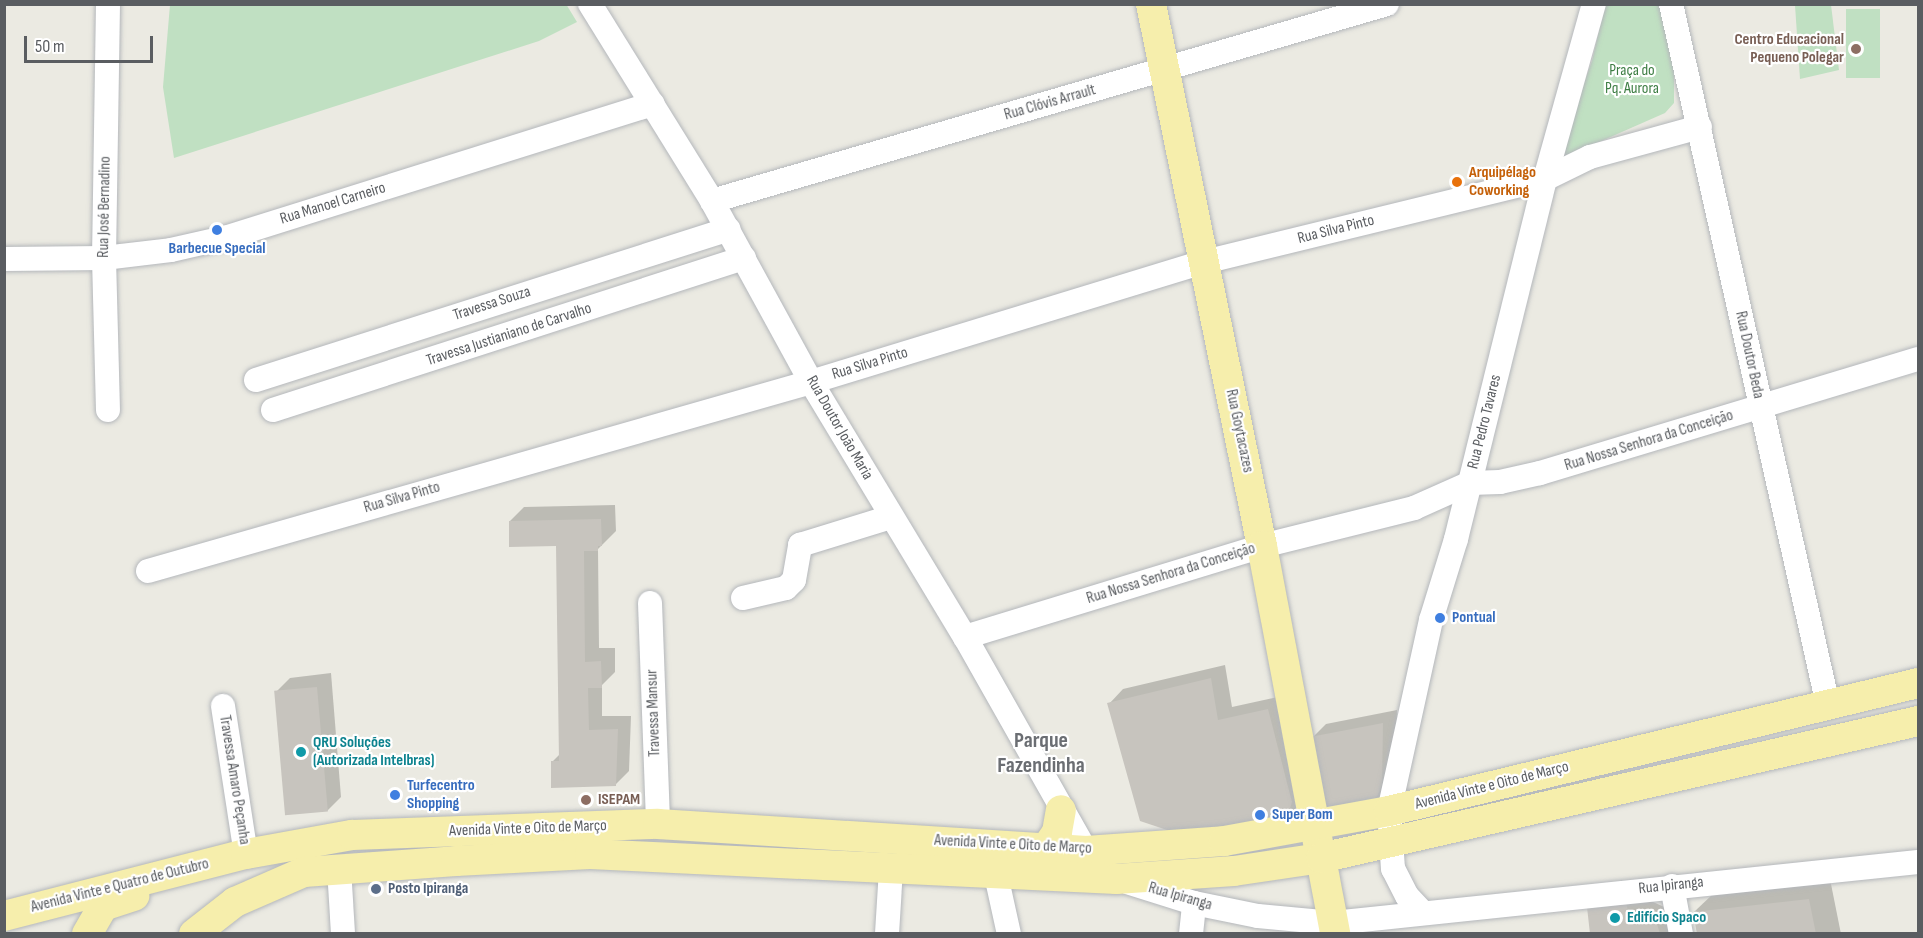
<!DOCTYPE html>
<html>
<head>
<meta charset="utf-8">
<style>
  body { margin:0 }
  #map { position:relative; width:1923px; height:938px; overflow:hidden; background:#ebeae2; font-family:"Sofia Sans Condensed",sans-serif }
  div>[style] { position:absolute }
  [style*='--x'] { left:calc(var(--x)*1px); top:calc(var(--y)*1px); width:calc(var(--w)*1px); rotate:calc(var(--a)*1deg) }
  .green>* { inset:0; background:#c0e0c2; transform-origin:0 0 }
  .shadow>* { inset:0; background:#0003 }
  .building>* { inset:0; background:#c7c4be; transform-origin:0 0 }
  .roads { filter:drop-shadow(0 0 2px #b4b7bb) drop-shadow(0 0 2px #b4b7bb) }
  .minor>* { height:24px; margin:-12px; padding:0 12px; transform-origin:12px; border-radius:12px; background:#fff }
  .major>* { height:30px; margin:-15px; padding:0 15px; transform-origin:15px; border-radius:15px; background:#f6eeac }
  .dots>* { width:16px; height:16px; translate:-50% -50%; box-sizing:border-box; border:3px solid #fff; border-radius:50% }
  span { translate:-50% -50%; white-space:nowrap; text-align:center; line-height:1.15; -webkit-text-stroke:4.5px #fff; paint-order:stroke }
  .education-label { font-size:16px; color:#785e54; font-weight:700 }
  .right { translate:-100% -50%; text-align:right }
  .left { translate:0 -50%; text-align:left }
  .park-label { font-size:16px; color:#3d7d43 }
  .street-label { font-size:16px; color:#5a5d61 }
  .food-label { font-size:16px; color:#c56008; font-weight:700 }
  .shop-label { font-size:16px; color:#366cbe; font-weight:700 }
  .culture-label { font-size:16px; color:#0d838f; font-weight:700 }
  .service-label { font-size:16px; color:#4e5e75; font-weight:700 }
  .district-label { font-size:22px; color:#6b6e73; font-weight:700 }
  .frame { position:absolute; inset:0; border:6px solid #5a5d61; pointer-events:none }
  .scale { position:absolute; left:24px; top:36px; width:129px; height:27px; box-sizing:border-box; border:3px solid #5a5d61; border-top:0; padding-left:8px; font-size:18px; line-height:21px; white-space:nowrap; color:#5a5d61; -webkit-text-stroke:4px #fff; paint-order:stroke }
</style>
</head>
<body>
<div id="map">
  <div class="green">
    <div style="clip-path:polygon(566px 4px,577px 22px,539px 41px,174px 158px,163px 87px,170px 5px)"></div>
    <div style="clip-path:polygon(1605px 5px,1660px 5px,1674px 63px,1674px 103px,1665px 113px,1556px 161px,1592px 61px)"></div>
    <div style="clip-path:polygon(1795px 5px,1831px 5px,1839px 70px,1800px 79px)"></div>
    <div style="left:1846px;top:9px;width:34px;height:69px"></div>
  </div>
  <div class="shadow">
    <div style="clip-path:polygon(615px 505px,616px 531px,598px 549px,599px 648px,615px 648px,615px 672px,602px 685px,602px 716px,631px 716px,629px 771px,615px 785px,553px 761px,560px 754px,557px 544px,510px 521px,524px 507px)"></div>
    <div style="clip-path:polygon(1225px 665px,1232px 707px,1282px 696px,1306px 787px,1295px 810px,1280px 824px,1174px 831px,1109px 704px,1123px 689px)"></div>
    <div style="clip-path:polygon(331px 673px,341px 797px,327px 811px,276px 692px,290px 678px)"></div>
    <div style="clip-path:polygon(1397px 710px,1396px 770px,1387px 790px,1372px 804px,1312px 738px,1326px 724px)"></div>
    <div style="clip-path:polygon(1830px 879px,1841px 934px,1699px 934px,1694px 912px,1715px 892px)"></div>
    <div style="clip-path:polygon(1642px 897px,1671px 910px,1672px 934px,1594px 934px,1589px 908px)"></div>
  </div>
  <div class="building">
    <div style="clip-path:polygon(601px 519px,602px 546px,598px 546px,598px 551px,584px 551px,585px 662px,601px 661px,602px 688px,588px 688px,589px 730px,618px 729px,616px 786px,551px 788px,551px 761px,559px 761px,556px 546px,509px 547px,509px 521px)"></div>
    <div style="clip-path:polygon(1211px 678px,1218px 720px,1268px 709px,1292px 802px,1287px 818px,1173px 832px,1140px 821px,1107px 703px)"></div>
    <div style="left:317px;top:687px;width:125px;height:43px;rotate:85deg"></div>
    <div style="clip-path:polygon(1383px 723px,1382px 785px,1373px 806px,1339px 812px,1324px 806px,1310px 737px)"></div>
    <div style="clip-path:polygon(1809px 899px,1816px 934px,1697px 934px,1693px 912px)"></div>
    <div style="clip-path:polygon(1626px 902px,1628px 911px,1657px 924px,1660px 934px,1590px 934px,1587px 907px)"></div>
  </div>
  <div class="roads">
    <div class="minor">
      <div style="--x:108;--y:4;--w:254;--a:90.9"></div>
      <div style="--x:104;--y:258;--w:152;--a:88.5"></div>
      <div style="--x:590;--y:4;--w:232;--a:58.2"></div>
      <div style="--x:712;--y:201;--w:206;--a:61.3"></div>
      <div style="--x:811;--y:382;--w:298;--a:58.9"></div>
      <div style="--x:965;--y:637;--w:246;--a:60.5"></div>
      <div style="--x:1671;--y:4;--w:718;--a:77.38"></div>
      <div style="--x:712;--y:201;--w:703;--a:-16.27"></div>
      <div style="--x:4;--y:259;--w:100;--a:-0.6"></div>
      <div style="--x:104;--y:258;--w:67;--a:-6.8"></div>
      <div style="--x:171;--y:250;--w:58;--a:-12.8"></div>
      <div style="--x:228;--y:237;--w:445;--a:-17.4"></div>
      <div style="--x:256;--y:380;--w:496;--a:-17.7"></div>
      <div style="--x:273;--y:410;--w:495;--a:-17.9"></div>
      <div style="--x:148;--y:571;--w:689;--a:-15.91"></div>
      <div style="--x:811;--y:382;--w:411;--a:-17"></div>
      <div style="--x:1204;--y:262;--w:351;--a:-13.7"></div>
      <div style="--x:1545;--y:179;--w:50;--a:-26.1"></div>
      <div style="--x:1590;--y:157;--w:114;--a:-15.3"></div>
      <div style="--x:743;--y:598;--w:44;--a:-13.1"></div>
      <div style="--x:786;--y:588;--w:11;--a:-45"></div>
      <div style="--x:794;--y:580;--w:36;--a:-80"></div>
      <div style="--x:800;--y:545;--w:95;--a:-17.1"></div>
      <div style="--x:650;--y:603;--w:221;--a:87.9"></div>
      <div style="--x:965;--y:637;--w:311;--a:-17"></div>
      <div style="--x:1262;--y:546;--w:157;--a:-14"></div>
      <div style="--x:1414;--y:508;--w:61;--a:-24.1"></div>
      <div style="--x:1470;--y:483;--w:30;--a:-2"></div>
      <div style="--x:1500;--y:482;--w:41;--a:-12.7"></div>
      <div style="--x:1540;--y:473;--w:395;--a:-16.8"></div>
      <div style="--x:223;--y:706;--w:150;--a:81.2"></div>
      <div style="--x:339;--y:868;--w:66;--a:86.5"></div>
      <div style="--x:996;--y:875;--w:60;--a:77.6"></div>
      <div style="--x:1127;--y:882;--w:70;--a:17.4"></div>
      <div style="--x:1194;--y:903;--w:65;--a:11.5"></div>
      <div style="--x:1258;--y:916;--w:75;--a:5.3"></div>
      <div style="--x:1333;--y:923;--w:588;--a:-5.95"></div>
      <div style="--x:1672;--y:886;--w:49;--a:79.4"></div>
      <div style="--x:1423;--y:913;--w:23;--a:-133"></div>
      <div style="--x:1407;--y:896;--w:30;--a:-117"></div>
      <div style="--x:1393;--y:869;--w:58;--a:-93.9"></div>
      <div style="--x:1389;--y:811;--w:196;--a:-77.6"></div>
      <div style="--x:1431;--y:620;--w:85;--a:-72.8"></div>
      <div style="--x:1456;--y:539;--w:371;--a:-76.1"></div>
      <div style="--x:1545;--y:179;--w:182;--a:-74.4"></div>
      <div style="--x:887;--y:934;--w:66;--a:-86.5"></div>
      <div style="--x:1191;--y:934;--w:31;--a:-84"></div>
    </div>
    <div class="major">
      <div style="--x:1151;--y:4;--w:553;--a:78.43"></div>
      <div style="--x:1262;--y:546;--w:395;--a:79.3"></div>
      <div style="--x:1047;--y:847;--w:18;--a:-56"></div>
      <div style="--x:1057;--y:832;--w:22;--a:-80"></div>
      <div style="--x:4;--y:916;--w:250;--a:-14.4"></div>
      <div style="--x:246;--y:854;--w:108;--a:-10.2"></div>
      <div style="--x:352;--y:835;--w:306;--a:-2.1"></div>
      <div style="--x:658;--y:824;--w:429;--a:3.6"></div>
      <div style="--x:1086;--y:851;--w:138;--a:-4.1"></div>
      <div style="--x:1224;--y:841;--w:168;--a:-10.3"></div>
      <div style="--x:1389;--y:811;--w:544;--a:-13.6"></div>
      <div style="--x:87;--y:934;--w:32;--a:-60"></div>
      <div style="--x:103;--y:906;--w:33;--a:-18"></div>
      <div style="--x:194;--y:934;--w:52;--a:-38"></div>
      <div style="--x:235;--y:902;--w:75;--a:-23.5"></div>
      <div style="--x:304;--y:872;--w:152;--a:-4.1"></div>
      <div style="--x:456;--y:861;--w:134;--a:-3"></div>
      <div style="--x:590;--y:854;--w:527;--a:2.72"></div>
      <div style="--x:1116;--y:879;--w:118;--a:-3.9"></div>
      <div style="--x:1234;--y:871;--w:88;--a:-8.5"></div>
      <div style="--x:1321;--y:858;--w:613;--a:-12.92"></div>
    </div>
  </div>
  <div class="dots">
    <div style="left:1856px;top:49px;background:#8d6e63"></div>
    <div style="left:1457px;top:182px;background:#e8710a"></div>
    <div style="left:217px;top:230px;background:#3f7fe0"></div>
    <div style="left:1440px;top:618px;background:#3f7fe0"></div>
    <div style="left:301px;top:752px;background:#0f9aa8"></div>
    <div style="left:395px;top:795px;background:#3f7fe0"></div>
    <div style="left:586px;top:800px;background:#8d6e63"></div>
    <div style="left:1260px;top:815px;background:#3f7fe0"></div>
    <div style="left:376px;top:889px;background:#5c6f8a"></div>
    <div style="left:1615px;top:918px;background:#0f9aa8"></div>
  </div>
  <div class="education-label">
    <span class="right" style="left:1844px;top:49px">Centro Educacional<br>Pequeno Polegar</span>
    <span class="left" style="left:598px;top:800px">ISEPAM</span>
  </div>
  <div class="park-label">
    <span style="left:1632px;top:80px">Praça do<br>Pq. Aurora</span>
  </div>
  <div class="street-label">
    <span style="left:1050px;top:103px;rotate:-16deg">Rua Clóvis Arrault</span>
    <span style="left:333px;top:204px;rotate:-17deg">Rua Manoel Carneiro</span>
    <span style="left:105px;top:207px;rotate:-89deg">Rua José Bernadino</span>
    <span style="left:1336px;top:230px;rotate:-14deg">Rua Silva Pinto</span>
    <span style="left:492px;top:304px;rotate:-18deg">Travessa Souza</span>
    <span style="left:509px;top:335px;rotate:-18deg">Travessa Justianiano de Carvalho</span>
    <span style="left:1749px;top:355px;rotate:78deg">Rua Doutor Beda</span>
    <span style="left:870px;top:364px;rotate:-17deg">Rua Silva Pinto</span>
    <span style="left:1485px;top:422px;rotate:-76deg">Rua Pedro Tavares</span>
    <span style="left:839px;top:428px;rotate:60deg">Rua Doutor João Maria</span>
    <span style="left:1239px;top:431px;rotate:78deg">Rua Goytacazes</span>
    <span style="left:1649px;top:441px;rotate:-17deg">Rua Nossa Senhora da Conceição</span>
    <span style="left:402px;top:498px;rotate:-16deg">Rua Silva Pinto</span>
    <span style="left:1171px;top:574px;rotate:-17deg">Rua Nossa Senhora da Conceição</span>
    <span style="left:654px;top:713px;rotate:-92deg">Travessa Mansur</span>
    <span style="left:234px;top:780px;rotate:81deg">Travessa Amaro Peçanha</span>
    <span style="left:1492px;top:786px;rotate:-14deg">Avenida Vinte e Oito de Março</span>
    <span style="left:528px;top:829px;rotate:-2deg">Avenida Vinte e Oito de Março</span>
    <span style="left:1013px;top:845px;rotate:3deg">Avenida Vinte e Oito de Março</span>
    <span style="left:120px;top:886px;rotate:-14deg">Avenida Vinte e Quatro de Outubro</span>
    <span style="left:1671px;top:886px;rotate:-6deg">Rua Ipiranga</span>
    <span style="left:1180px;top:897px;rotate:16deg">Rua Ipiranga</span>
  </div>
  <div class="food-label">
    <span class="left" style="left:1469px;top:182px">Arquipélago<br>Coworking</span>
  </div>
  <div class="shop-label">
    <span style="left:217px;top:249px">Barbecue Special</span>
    <span class="left" style="left:1452px;top:618px">Pontual</span>
    <span class="left" style="left:407px;top:795px">Turfecentro<br>Shopping</span>
    <span class="left" style="left:1272px;top:815px">Super Bom</span>
  </div>
  <div class="culture-label">
    <span class="left" style="left:313px;top:752px">QRU Soluções<br>(Autorizada Intelbras)</span>
    <span class="left" style="left:1627px;top:918px">Edifício Spaco</span>
  </div>
  <div class="service-label">
    <span class="left" style="left:388px;top:889px">Posto Ipiranga</span>
  </div>
  <div class="district-label">
    <span style="left:1041px;top:753px">Parque<br>Fazendinha</span>
  </div>
  <div class="frame"></div>
  <div class="scale">50 m</div>
</div>
</body>
</html>
